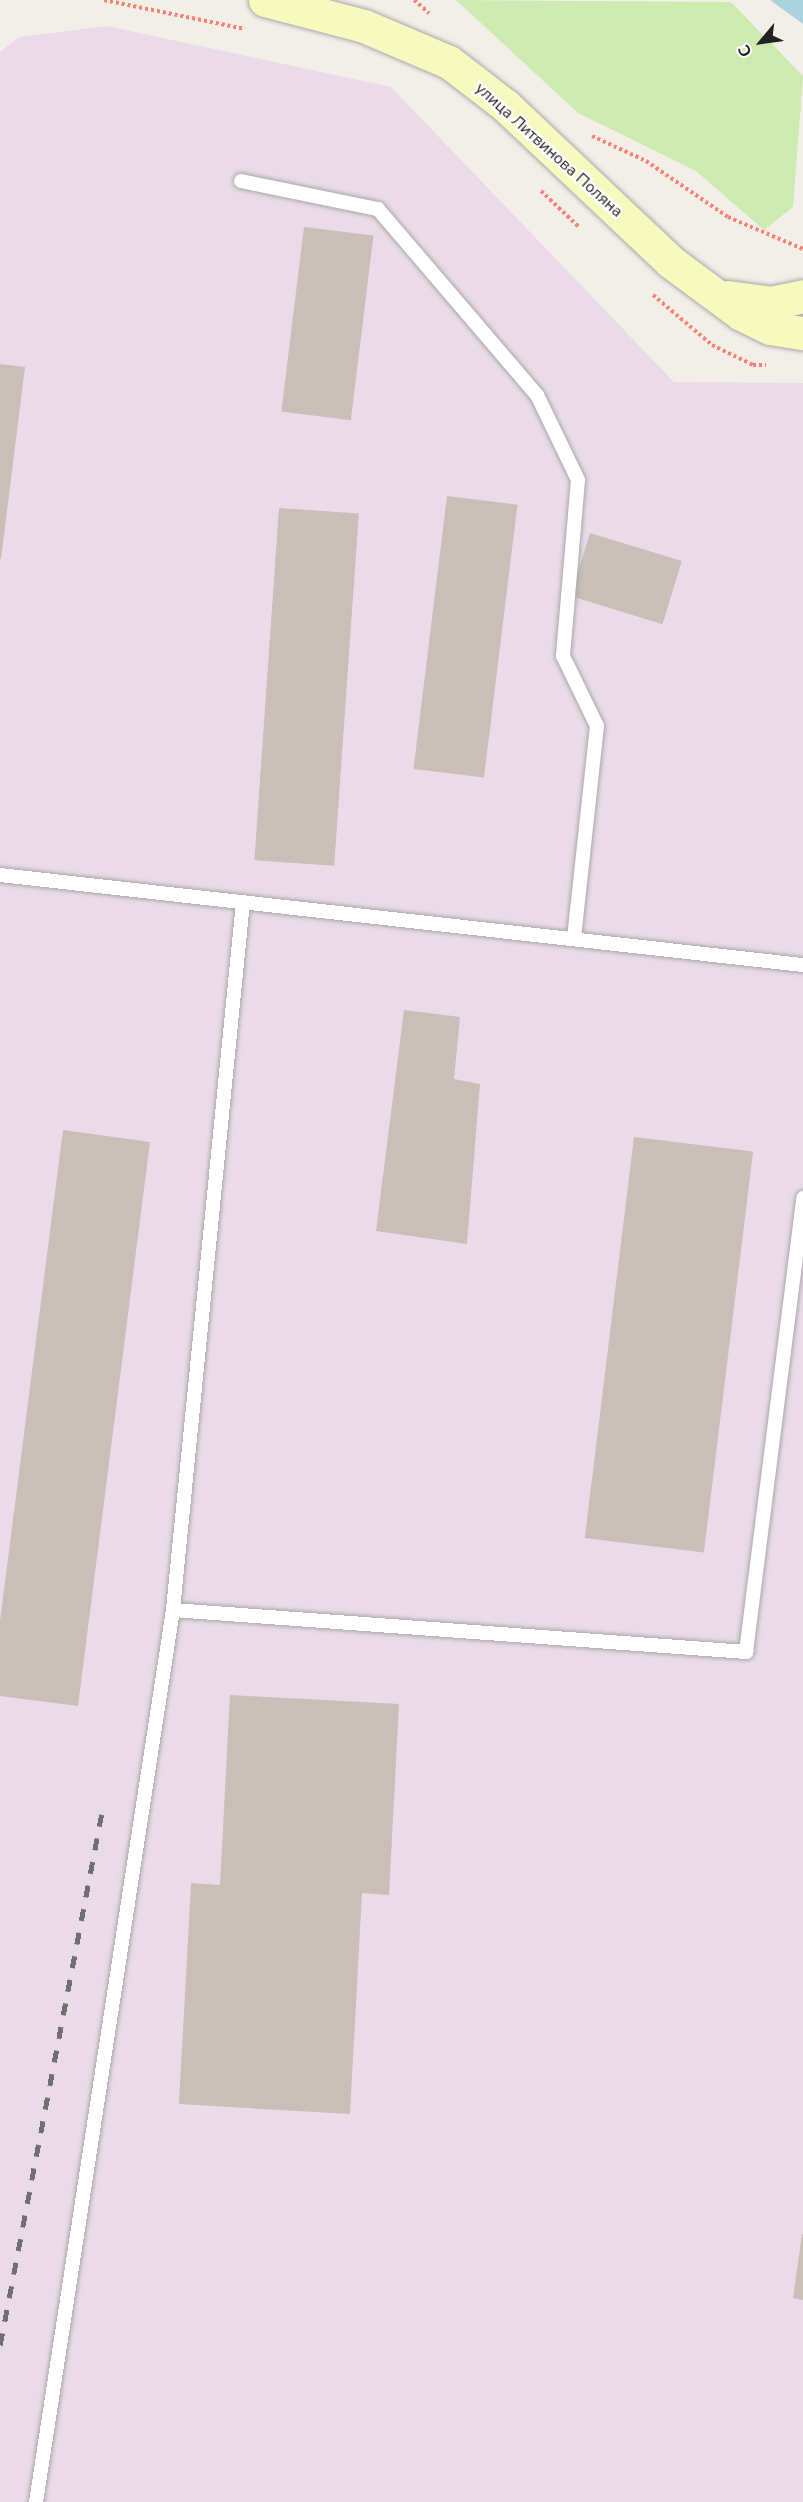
<!DOCTYPE html>
<html>
<head>
<meta charset="utf-8">
<style>
  body { margin:0 }
  #map { position:relative; width:803px; height:2502px; overflow:hidden; background:#f2efe9; font-family:"Nunito Sans",sans-serif }
  div>[style] { position:absolute }
  [style*='--x'] { left:calc(var(--x)*1px); top:calc(var(--y)*1px); width:calc(var(--w)*1px); rotate:calc(var(--a)*1deg) }
  .industrial>* { inset:0; background:#ebdbe8 }
  .grass>* { inset:0; background:#cdebb0 }
  .water>* { inset:0; background:#aad3df }
  .building>* { inset:0; background:#c7bfb8; transform-origin:0 0 }
  .path>* { height:4px; margin-top:-2px; transform-origin:0; background:repeating-linear-gradient(90deg,#fa8072 0 3px,transparent 0 6px) }
  .roads { filter:drop-shadow(0 0 2px #a9a9a9) drop-shadow(0 0 2px #a9a9a9) }
  .lane>* { height:14px; margin:-7px; padding:0 7px; transform-origin:7px; border-radius:7px; background:#fff }
  .secondary>* { height:33px; margin:-16.5px; padding:0 16.5px; transform-origin:16.5px; border-radius:16.5px; background:#f7fabf }
  .rail>* { height:4.5px; margin-top:-2.25px; transform-origin:0; background:repeating-linear-gradient(90deg,#707070 0 12px,transparent 0 24px) }
  span { translate:-50% -50%; white-space:nowrap; text-align:center; line-height:1.15; -webkit-text-stroke:4.5px #fff; paint-order:stroke }
  .street-label { font-size:16px; color:#222 }
  .north { position:absolute; left:731px; top:12px; width:60px; height:60px; -webkit-text-stroke:4px #fff; paint-order:stroke; rotate:241deg; font-size:16px; font-weight:700; line-height:24px; text-align:center; color:#222 }
  .north::after { content:''; display:block; margin:auto; width:21px; height:27px; background:#222; clip-path:polygon(50% 0,100% 100%,50% 72%,0 100%) }
</style>
</head>
<body>
<div id="map">
  <div class="industrial">
    <div style="clip-path:polygon(107px 26px,391px 87px,674px 382px,803px 383px,803px 2502px,0 2502px,0 52px,19px 37px)"></div>
  </div>
  <div class="grass">
    <div style="clip-path:polygon(456px 0,731px 2px,803px 76px,793px 207px,764px 230px,696px 171px,578px 113px)"></div>
  </div>
  <div class="water">
    <div style="clip-path:polygon(770px 0,803px 0,803px 24px)"></div>
  </div>
  <div class="building">
    <div style="left:304px;top:227px;width:70px;height:186px;rotate:7deg"></div>
    <div style="clip-path:polygon(0 364px,25px 367px,1px 559px,0 559px)"></div>
    <div style="left:447px;top:496px;width:71px;height:275px;rotate:7deg"></div>
    <div style="left:279px;top:508px;width:80px;height:353px;rotate:4deg"></div>
    <div style="left:590px;top:533px;width:96px;height:66px;rotate:17deg"></div>
    <div style="clip-path:polygon(404px 1010px,460px 1017px,454px 1079px,480px 1084px,467px 1244px,376px 1231px)"></div>
    <div style="clip-path:polygon(63px 1130px,150px 1142px,78px 1706px,0 1696px,0 1621px)"></div>
    <div style="left:634px;top:1137px;width:120px;height:404px;rotate:7deg"></div>
    <div style="clip-path:polygon(230px 1695px,399px 1704px,389px 1895px,362px 1893px,350px 2114px,179px 2104px,191px 1883px,220px 1885px)"></div>
    <div style="clip-path:polygon(802px 2234px,803px 2234px,803px 2300px,793px 2298px)"></div>
  </div>
  <div class="path">
    <div style="--x:104;--y:0;--w:144;--a:11.6"></div>
    <div style="--x:414;--y:0;--w:20;--a:41"></div>
    <div style="--x:592;--y:136;--w:60;--a:24.8"></div>
    <div style="--x:646;--y:161;--w:99;--a:34.3"></div>
    <div style="--x:728;--y:217;--w:82;--a:23.1"></div>
    <div style="--x:541;--y:191;--w:52;--a:43.5"></div>
    <div style="--x:653;--y:295;--w:77;--a:40.3"></div>
    <div style="--x:712;--y:345;--w:46;--a:26"></div>
    <div style="--x:753;--y:365;--w:13;--a:0"></div>
  </div>
  <div class="roads">
    <div class="lane">
      <div style="--x:241;--y:181;--w:140;--a:11.6"></div>
      <div style="--x:378;--y:209;--w:245;--a:49.5"></div>
      <div style="--x:537;--y:395;--w:94;--a:64.2"></div>
      <div style="--x:578;--y:480;--w:177;--a:94.9"></div>
      <div style="--x:563;--y:656;--w:78;--a:64.1"></div>
      <div style="--x:597;--y:726;--w:214;--a:96.2"></div>
      <div style="--x:0;--y:875;--w:808;--a:6.4"></div>
      <div style="--x:243;--y:902;--w:711;--a:95.65"></div>
      <div style="--x:173;--y:1610;--w:575;--a:4.19"></div>
      <div style="--x:746;--y:1652;--w:458;--a:-82.8"></div>
      <div style="--x:36;--y:2502;--w:902;--a:-81.27"></div>
    </div>
    <div class="secondary">
      <div style="--x:265;--y:0;--w:102;--a:14.7"></div>
      <div style="--x:364;--y:26;--w:92;--a:23"></div>
      <div style="--x:449;--y:62;--w:72;--a:37.7"></div>
      <div style="--x:506;--y:106;--w:227;--a:43.4"></div>
      <div style="--x:671;--y:262;--w:87;--a:36.6"></div>
      <div style="--x:741;--y:314;--w:32;--a:26"></div>
      <div style="--x:770;--y:328;--w:33;--a:9"></div>
      <div style="--x:728;--y:297;--w:43;--a:7.9"></div>
      <div style="--x:771;--y:303;--w:33;--a:-12"></div>
    </div>
  </div>
  <div class="rail">
    <div style="--x:0;--y:2345;--w:549;--a:-79.18"></div>
  </div>
  <div class="street-label">
    <span style="left:549px;top:150px;rotate:42deg">улица Литвинова Поляна</span>
  </div>
  <div class="north">С</div>
</div>
</body>
</html>
